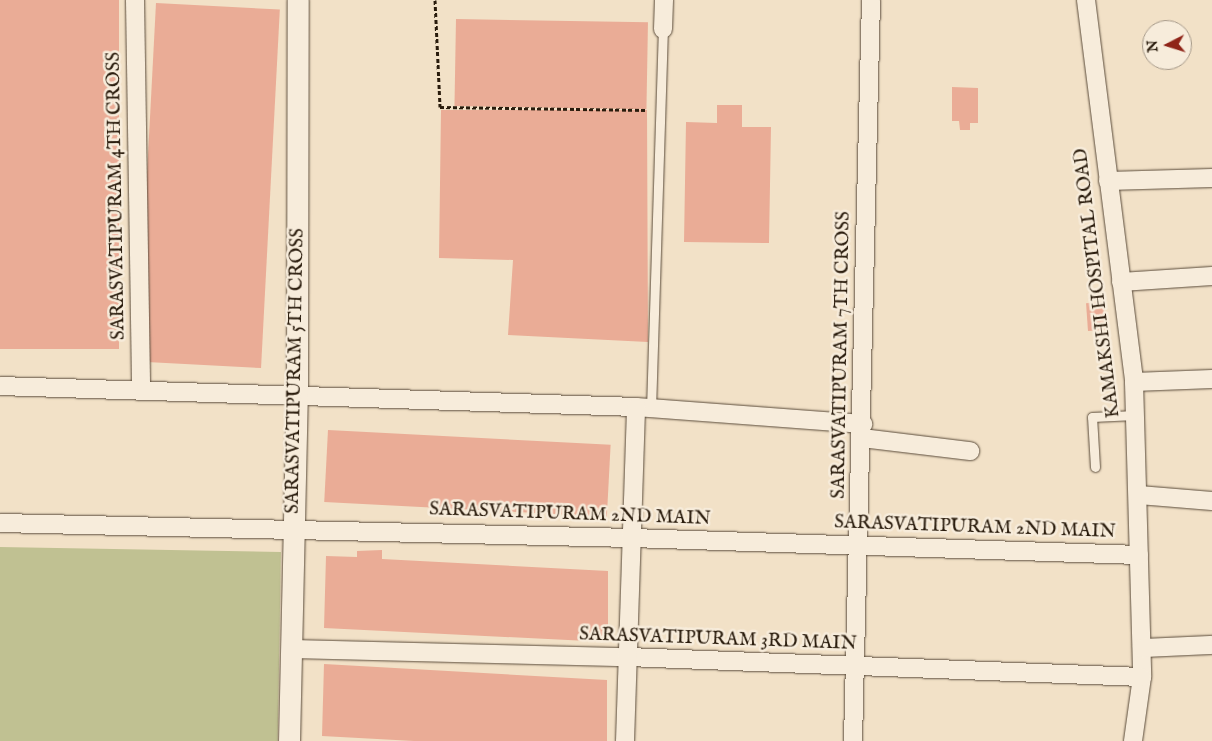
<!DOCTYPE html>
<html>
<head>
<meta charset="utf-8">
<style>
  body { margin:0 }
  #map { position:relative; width:1212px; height:741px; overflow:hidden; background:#f2e1c7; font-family:"IM FELL English",serif }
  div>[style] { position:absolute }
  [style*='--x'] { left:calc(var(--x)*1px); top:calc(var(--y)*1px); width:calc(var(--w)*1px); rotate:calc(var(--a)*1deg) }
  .green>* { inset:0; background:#c0c192; transform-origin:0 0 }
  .building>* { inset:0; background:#eaac96; transform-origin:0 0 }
  .path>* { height:3px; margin-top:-1.5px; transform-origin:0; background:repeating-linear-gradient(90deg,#291b0c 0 4px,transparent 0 6.5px) }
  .roads { filter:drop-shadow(0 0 1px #5b4c3b) drop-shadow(0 0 1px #5b4c3b) }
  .service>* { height:9px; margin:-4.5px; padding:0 4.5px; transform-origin:4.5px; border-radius:4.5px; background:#f7ecdb }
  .minor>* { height:18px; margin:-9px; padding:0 9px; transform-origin:9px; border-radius:9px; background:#f7ecdb }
  .tertiary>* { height:21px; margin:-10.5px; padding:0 10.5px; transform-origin:10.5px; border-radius:10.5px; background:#f7ecdb }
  span { translate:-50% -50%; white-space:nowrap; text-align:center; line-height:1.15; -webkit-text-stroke:5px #f7ecdb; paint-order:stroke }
  .street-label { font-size:19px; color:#291b0c }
  .north { position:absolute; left:1142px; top:20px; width:50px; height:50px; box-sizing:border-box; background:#f7ecdb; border:1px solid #a59888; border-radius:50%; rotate:265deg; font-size:14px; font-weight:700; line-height:20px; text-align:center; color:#291b0c }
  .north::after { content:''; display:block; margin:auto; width:18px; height:22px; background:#8f2418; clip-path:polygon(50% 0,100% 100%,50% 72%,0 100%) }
</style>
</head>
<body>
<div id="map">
  <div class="green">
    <div style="left:0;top:547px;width:281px;height:194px;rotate:1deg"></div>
  </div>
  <div class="building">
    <div style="left:0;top:0;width:119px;height:349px"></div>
    <div style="left:156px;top:3px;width:124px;height:359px;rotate:3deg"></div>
    <div style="left:456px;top:19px;width:192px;height:87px;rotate:1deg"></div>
    <div style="clip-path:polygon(952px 87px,978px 88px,978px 123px,970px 123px,970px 130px,960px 130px,959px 121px,952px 121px)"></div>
    <div style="clip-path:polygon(717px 105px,742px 105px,742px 127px,771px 127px,769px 243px,684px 242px,686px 122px,717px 123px)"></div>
    <div style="clip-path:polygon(441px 110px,647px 110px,648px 342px,508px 335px,513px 260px,439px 258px)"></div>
    <div style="left:1103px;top:302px;width:28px;height:17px;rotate:86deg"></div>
    <div style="left:328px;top:430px;width:283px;height:72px;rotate:3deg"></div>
    <div style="clip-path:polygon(382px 550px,382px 559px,608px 571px,608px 642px,324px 628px,326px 556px,357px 557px,357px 551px)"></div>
    <div style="clip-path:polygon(324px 664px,607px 680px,607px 741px,414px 741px,322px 736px)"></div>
  </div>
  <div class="path">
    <div style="--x:435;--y:0;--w:107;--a:87.3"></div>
    <div style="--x:440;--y:107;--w:207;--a:0.8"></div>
  </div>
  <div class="roads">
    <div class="service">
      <div style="--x:651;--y:409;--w:380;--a:-88.2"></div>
      <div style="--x:1095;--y:467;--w:50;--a:-93.4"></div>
      <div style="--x:1092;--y:417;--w:43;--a:-2.7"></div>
    </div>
    <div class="minor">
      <div style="--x:135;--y:0;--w:390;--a:89.1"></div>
      <div style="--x:1086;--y:0;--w:385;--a:82.8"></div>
      <div style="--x:1134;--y:382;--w:295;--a:88.4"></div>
      <div style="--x:1142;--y:677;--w:65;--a:98"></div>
      <div style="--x:663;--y:29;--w:29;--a:-88"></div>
      <div style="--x:1108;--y:181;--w:104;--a:-1.7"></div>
      <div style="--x:1121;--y:282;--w:91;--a:-3.8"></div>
      <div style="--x:1134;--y:382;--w:78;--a:-2.2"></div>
      <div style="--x:0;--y:386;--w:636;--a:1.89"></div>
      <div style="--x:636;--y:407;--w:228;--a:4.3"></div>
      <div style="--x:862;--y:438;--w:109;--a:6.9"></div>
      <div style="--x:1139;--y:495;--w:73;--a:4.7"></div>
      <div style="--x:0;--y:523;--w:632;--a:1.36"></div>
      <div style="--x:632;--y:538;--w:507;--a:1.92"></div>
      <div style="--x:1142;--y:648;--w:70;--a:-2.5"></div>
      <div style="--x:291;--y:649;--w:337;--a:1.4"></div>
      <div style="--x:628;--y:657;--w:514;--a:2.23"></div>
      <div style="--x:625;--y:741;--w:334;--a:-88.1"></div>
      <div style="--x:853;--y:741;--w:741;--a:-88.61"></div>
    </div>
    <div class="tertiary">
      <div style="--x:289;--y:741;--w:346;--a:-88.7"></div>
      <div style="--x:297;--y:395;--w:395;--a:-89.9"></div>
    </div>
  </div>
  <div class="street-label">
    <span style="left:117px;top:196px;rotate:-91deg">SARASVATIPURAM 4TH CROSS</span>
    <span style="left:1098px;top:283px;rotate:-97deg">KAMAKSHI HOSPITAL ROAD</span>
    <span style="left:842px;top:355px;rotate:-89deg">SARASVATIPURAM 7TH CROSS</span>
    <span style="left:296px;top:371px;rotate:-89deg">SARASVATIPURAM 5TH CROSS</span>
    <span style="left:570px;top:515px;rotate:2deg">SARASVATIPURAM 2ND MAIN</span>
    <span style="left:975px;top:528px;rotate:2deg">SARASVATIPURAM 2ND MAIN</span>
    <span style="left:718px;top:640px;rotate:2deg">SARASVATIPURAM 3RD MAIN</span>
  </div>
  <div class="north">N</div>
</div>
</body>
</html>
